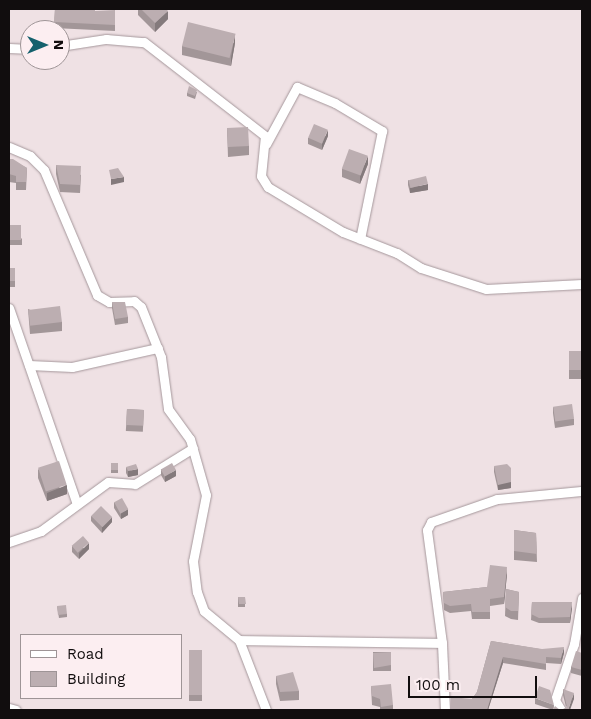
<!DOCTYPE html>
<html>
<head>
<meta charset="utf-8">
<style>
  body { margin:0 }
  #map { position:relative; width:591px; height:719px; overflow:hidden; background:#efe1e4; font-family:"Work Sans",sans-serif }
  div>[style] { position:absolute }
  [style*='--x'] { left:calc(var(--x)*1px); top:calc(var(--y)*1px); width:calc(var(--w)*1px); rotate:calc(var(--a)*1deg) }
  .roads { filter:drop-shadow(0 0 1px #a5979b) drop-shadow(0 0 1px #a5979b) }
  .minor>* { height:9px; margin:-4.5px; padding:0 4.5px; transform-origin:4.5px; border-radius:4.5px; background:#fff }
  .wall>* { inset:0; background:#a29698; transform-origin:0 0 }
  .shaded-wall>* { inset:0; background:#847a7c }
  .building>* { inset:0; background:#bcaeb1; transform-origin:0 0 }
  span { translate:-50% -50%; white-space:nowrap; text-align:center; line-height:1.15; -webkit-text-stroke:5px #fceef1; paint-order:stroke }
  .frame { position:absolute; inset:0; border:10px solid #110d0e; pointer-events:none }
  .legend { position:absolute; left:20px; top:634px; width:162px; height:65px; box-sizing:border-box; background:#fceef1; border:1px solid #9e9496; margin:0; padding:6px 9px; list-style:none; font-size:15px; color:#110d0e }
  .legend li { display:flex; align-items:center; gap:10px; height:25px }
  .legend b { width:25px; border:1px solid #9e9496 }
  .north { position:absolute; left:20px; top:20px; width:50px; height:50px; box-sizing:border-box; background:#fceef1; border:1px solid #9e9496; border-radius:50%; rotate:90deg; font-size:14px; font-weight:700; line-height:20px; text-align:center; color:#110d0e }
  .north::after { content:''; display:block; margin:auto; width:18px; height:22px; background:#15616d; clip-path:polygon(50% 0,100% 100%,50% 72%,0 100%) }
  .scale { position:absolute; left:408px; top:676px; width:129px; height:22px; box-sizing:border-box; border:2px solid #110d0e; border-top:0; padding-left:6px; font-size:15px; line-height:18px; white-space:nowrap; color:#110d0e; -webkit-text-stroke:4px #fceef1; paint-order:stroke }
</style>
</head>
<body>
<div id="map">
  <div class="roads">
    <div class="minor">
      <div style="--x:60;--y:46;--w:47;--a:-8.7"></div>
      <div style="--x:106;--y:39;--w:38;--a:5"></div>
      <div style="--x:144;--y:42;--w:153;--a:37.8"></div>
      <div style="--x:265;--y:136;--w:40;--a:95.7"></div>
      <div style="--x:261;--y:176;--w:13;--a:58"></div>
      <div style="--x:268;--y:187;--w:87;--a:31"></div>
      <div style="--x:343;--y:232;--w:58;--a:21.3"></div>
      <div style="--x:397;--y:253;--w:28;--a:32"></div>
      <div style="--x:421;--y:268;--w:68;--a:17.9"></div>
      <div style="--x:486;--y:289;--w:96;--a:-3"></div>
      <div style="--x:9;--y:48;--w:21;--a:3"></div>
      <div style="--x:266;--y:144;--w:65;--a:-61.5"></div>
      <div style="--x:297;--y:87;--w:41;--a:22.8"></div>
      <div style="--x:335;--y:103;--w:55;--a:30.8"></div>
      <div style="--x:382;--y:131;--w:110;--a:101.5"></div>
      <div style="--x:9;--y:147;--w:23;--a:23"></div>
      <div style="--x:30;--y:156;--w:20;--a:45"></div>
      <div style="--x:44;--y:170;--w:136;--a:67"></div>
      <div style="--x:97;--y:295;--w:14;--a:30"></div>
      <div style="--x:109;--y:302;--w:25;--a:-2"></div>
      <div style="--x:134;--y:301;--w:9;--a:41"></div>
      <div style="--x:141;--y:307;--w:54;--a:68.2"></div>
      <div style="--x:161;--y:357;--w:52;--a:82.3"></div>
      <div style="--x:168;--y:409;--w:37;--a:54"></div>
      <div style="--x:190;--y:439;--w:58;--a:74.1"></div>
      <div style="--x:206;--y:495;--w:67;--a:101.1"></div>
      <div style="--x:193;--y:561;--w:31;--a:83"></div>
      <div style="--x:197;--y:592;--w:20;--a:70"></div>
      <div style="--x:204;--y:611;--w:45;--a:39.6"></div>
      <div style="--x:239;--y:640;--w:75;--a:68.9"></div>
      <div style="--x:9;--y:308;--w:207;--a:70.9"></div>
      <div style="--x:29;--y:365;--w:43;--a:2.7"></div>
      <div style="--x:72;--y:367;--w:88;--a:-12.5"></div>
      <div style="--x:9;--y:542;--w:34;--a:-19"></div>
      <div style="--x:41;--y:531;--w:83;--a:-36.2"></div>
      <div style="--x:108;--y:482;--w:27;--a:4"></div>
      <div style="--x:135;--y:484;--w:68;--a:-31.8"></div>
      <div style="--x:239;--y:640;--w:203;--a:0.8"></div>
      <div style="--x:9;--y:708;--w:7;--a:16"></div>
      <div style="--x:445;--y:710;--w:67;--a:-92.6"></div>
      <div style="--x:442;--y:643;--w:114;--a:-97.6"></div>
      <div style="--x:427;--y:530;--w:9;--a:-63"></div>
      <div style="--x:431;--y:522;--w:70;--a:-19.2"></div>
      <div style="--x:497;--y:499;--w:85;--a:-5.4"></div>
      <div style="--x:561;--y:710;--w:12;--a:-121"></div>
      <div style="--x:555;--y:700;--w:59;--a:-71.3"></div>
      <div style="--x:574;--y:644;--w:47;--a:-80.1"></div>
    </div>
  </div>
  <div class="wall">
    <div style="clip-path:polygon(55px 9px,95px 11px,115px 25px,115px 31px,54px 28px)"></div>
    <div style="clip-path:polygon(138px 9px,166px 9px,168px 19px,155px 32px,138px 15px)"></div>
    <div style="clip-path:polygon(235px 43px,231px 66px,182px 55px,182px 46px)"></div>
    <div style="clip-path:polygon(197px 92px,195px 99px,187px 96px,187px 93px)"></div>
    <div style="clip-path:polygon(227px 128px,249px 146px,249px 155px,228px 157px)"></div>
    <div style="clip-path:polygon(328px 136px,322px 150px,308px 144px,308px 138px)"></div>
    <div style="clip-path:polygon(9px 159px,27px 168px,26px 190px,16px 190px,16px 183px,9px 182px)"></div>
    <div style="clip-path:polygon(368px 164px,360px 184px,342px 177px,342px 169px)"></div>
    <div style="clip-path:polygon(56px 165px,81px 175px,80px 193px,60px 192px,56px 174px)"></div>
    <div style="clip-path:polygon(408px 180px,428px 190px,410px 193px,408px 185px)"></div>
    <div style="clip-path:polygon(9px 225px,22px 239px,22px 245px,9px 245px)"></div>
    <div style="left:15px;top:268px;width:19px;height:6px;rotate:90deg"></div>
    <div style="clip-path:polygon(112px 302px,128px 317px,128px 323px,115px 325px,112px 308px)"></div>
    <div style="clip-path:polygon(28px 309px,62px 322px,62px 331px,30px 334px)"></div>
    <div style="left:582px;top:351px;width:28px;height:13px;rotate:90deg"></div>
    <div style="clip-path:polygon(553px 407px,574px 419px,574px 425px,555px 428px,553px 413px)"></div>
    <div style="left:127px;top:409px;width:17px;height:22px;rotate:3deg"></div>
    <div style="left:111px;top:463px;width:7px;height:10px"></div>
    <div style="clip-path:polygon(494px 466px,511px 488px,498px 490px,494px 472px)"></div>
    <div style="clip-path:polygon(126px 467px,138px 475px,128px 477px,126px 473px)"></div>
    <div style="clip-path:polygon(38px 469px,67px 494px,47px 501px,38px 478px)"></div>
    <div style="clip-path:polygon(161px 469px,176px 476px,165px 482px,161px 475px)"></div>
    <div style="clip-path:polygon(114px 502px,128px 515px,121px 519px,114px 508px)"></div>
    <div style="clip-path:polygon(91px 516px,112px 522px,102px 533px,91px 521px)"></div>
    <div style="clip-path:polygon(514px 530px,536px 533px,537px 562px,514px 560px)"></div>
    <div style="clip-path:polygon(72px 546px,89px 549px,79px 559px,72px 552px)"></div>
    <div style="clip-path:polygon(507px 574px,504px 604px,490px 606px,490px 619px,472px 619px,471px 611px,450px 613px,444px 610px,443px 592px,487px 587px)"></div>
    <div style="clip-path:polygon(506px 589px,519px 592px,518px 620px,511px 619px,505px 616px)"></div>
    <div style="left:238px;top:597px;width:7px;height:10px"></div>
    <div style="clip-path:polygon(532px 602px,572px 608px,570px 623px,539px 623px,531px 620px)"></div>
    <div style="clip-path:polygon(57px 606px,67px 614px,67px 617px,59px 618px)"></div>
    <div style="clip-path:polygon(491px 641px,564px 653px,561px 664px,546px 663px,546px 670px,503px 663px,488px 710px,450px 710px,472px 699px,477px 692px)"></div>
    <div style="left:189px;top:650px;width:13px;height:51px"></div>
    <div style="left:391px;top:652px;width:19px;height:18px;rotate:90deg"></div>
    <div style="clip-path:polygon(582px 653px,582px 676px,571px 673px,571px 667px)"></div>
    <div style="clip-path:polygon(276px 676px,299px 691px,299px 700px,280px 701px,276px 684px)"></div>
    <div style="clip-path:polygon(371px 686px,393px 705px,393px 710px,380px 710px,380px 707px,372px 705px)"></div>
    <div style="clip-path:polygon(563px 689px,574px 699px,566px 707px,563px 695px)"></div>
    <div style="clip-path:polygon(535px 698px,554px 705px,553px 710px,535px 704px)"></div>
  </div>
  <div class="shaded-wall">
    <div style="clip-path:polygon(168px 11px,168px 19px,155px 32px,155px 23px)"></div>
    <div style="clip-path:polygon(235px 34px,235px 43px,231px 66px,231px 58px)"></div>
    <div style="clip-path:polygon(328px 130px,328px 136px,322px 150px,322px 144px)"></div>
    <div style="clip-path:polygon(368px 156px,368px 164px,360px 184px,360px 176px)"></div>
    <div style="clip-path:polygon(124px 177px,124px 182px,111px 185px,111px 179px)"></div>
    <div style="clip-path:polygon(428px 184px,428px 190px,410px 193px,410px 188px)"></div>
    <div style="clip-path:polygon(511px 468px,511px 488px,498px 490px,498px 485px)"></div>
    <div style="clip-path:polygon(138px 469px,138px 475px,128px 477px,128px 471px)"></div>
    <div style="clip-path:polygon(176px 470px,176px 476px,165px 482px,165px 476px)"></div>
    <div style="clip-path:polygon(67px 485px,67px 494px,47px 501px,47px 493px)"></div>
    <div style="clip-path:polygon(128px 509px,128px 515px,121px 519px,121px 513px)"></div>
    <div style="clip-path:polygon(112px 517px,112px 522px,102px 533px,102px 527px)"></div>
    <div style="clip-path:polygon(89px 543px,89px 549px,79px 559px,79px 553px)"></div>
    <div style="clip-path:polygon(507px 567px,507px 574px,504px 604px,504px 597px)"></div>
    <div style="clip-path:polygon(572px 602px,572px 608px,570px 623px,570px 617px)"></div>
    <div style="clip-path:polygon(564px 647px,564px 653px,561px 664px,561px 658px)"></div>
    <div style="clip-path:polygon(503px 657px,503px 663px,488px 710px,487px 710px)"></div>
    <div style="clip-path:polygon(574px 693px,574px 699px,570px 710px,568px 710px)"></div>
  </div>
  <div class="building">
    <div style="clip-path:polygon(55px 9px,95px 9px,95px 11px,115px 10px,115px 25px,54px 22px)"></div>
    <div style="clip-path:polygon(141px 9px,166px 9px,168px 11px,155px 23px)"></div>
    <div style="left:188px;top:22px;width:49px;height:25px;rotate:14deg"></div>
    <div style="clip-path:polygon(189px 86px,197px 90px,195px 96px,187px 93px)"></div>
    <div style="left:314px;top:124px;width:15px;height:15px;rotate:23deg"></div>
    <div style="left:248px;top:127px;width:19px;height:21px;rotate:87deg"></div>
    <div style="left:349px;top:149px;width:20px;height:21px;rotate:20deg"></div>
    <div style="clip-path:polygon(9px 159px,13px 159px,27px 168px,26px 182px,16px 182px,16px 176px,9px 174px)"></div>
    <div style="clip-path:polygon(56px 165px,81px 166px,80px 185px,60px 184px)"></div>
    <div style="clip-path:polygon(118px 168px,124px 177px,111px 179px,109px 170px)"></div>
    <div style="left:426px;top:176px;width:8px;height:18px;rotate:76deg"></div>
    <div style="left:9px;top:225px;width:12px;height:15px"></div>
    <div style="left:15px;top:268px;width:13px;height:6px;rotate:90deg"></div>
    <div style="clip-path:polygon(112px 302px,125px 302px,128px 317px,115px 319px)"></div>
    <div style="left:60px;top:306px;width:16px;height:32px;rotate:83deg"></div>
    <div style="left:582px;top:351px;width:19px;height:13px;rotate:90deg"></div>
    <div style="left:572px;top:404px;width:15px;height:19px;rotate:82deg"></div>
    <div style="left:127px;top:409px;width:17px;height:16px;rotate:3deg"></div>
    <div style="left:59px;top:461px;width:25px;height:22px;rotate:72deg"></div>
    <div style="left:111px;top:463px;width:7px;height:7px"></div>
    <div style="left:172px;top:463px;width:8px;height:13px;rotate:60deg"></div>
    <div style="clip-path:polygon(136px 464px,138px 469px,128px 471px,126px 467px)"></div>
    <div style="clip-path:polygon(507px 464px,511px 468px,511px 482px,498px 485px,494px 466px)"></div>
    <div style="left:122px;top:498px;width:13px;height:9px;rotate:61deg"></div>
    <div style="left:101px;top:506px;width:16px;height:14px;rotate:45deg"></div>
    <div style="clip-path:polygon(514px 530px,536px 533px,537px 554px,514px 551px)"></div>
    <div style="left:83px;top:536px;width:9px;height:15px;rotate:49deg"></div>
    <div style="clip-path:polygon(490px 565px,507px 567px,504px 597px,490px 599px,490px 612px,472px 612px,471px 604px,450px 606px,444px 603px,443px 592px,487px 587px)"></div>
    <div style="clip-path:polygon(506px 589px,519px 592px,518px 611px,511px 611px,505px 607px)"></div>
    <div style="clip-path:polygon(238px 597px,245px 597px,246px 604px,239px 604px)"></div>
    <div style="clip-path:polygon(532px 602px,572px 602px,570px 617px,539px 618px,531px 614px)"></div>
    <div style="left:66px;top:605px;width:9px;height:9px;rotate:84deg"></div>
    <div style="clip-path:polygon(491px 641px,542px 649px,564px 647px,561px 658px,546px 657px,546px 664px,503px 657px,487px 710px,450px 710px,451px 697px,472px 699px,477px 692px)"></div>
    <div style="left:189px;top:650px;width:13px;height:45px"></div>
    <div style="clip-path:polygon(576px 651px,582px 653px,582px 670px,571px 667px)"></div>
    <div style="clip-path:polygon(391px 652px,391px 665px,374px 668px,373px 653px)"></div>
    <div style="clip-path:polygon(293px 672px,299px 691px,280px 692px,276px 676px)"></div>
    <div style="clip-path:polygon(391px 684px,393px 705px,381px 707px,380px 699px,372px 696px,371px 686px)"></div>
    <div style="clip-path:polygon(539px 686px,550px 690px,554px 705px,535px 698px)"></div>
    <div style="clip-path:polygon(563px 689px,574px 693px,568px 710px,561px 710px,567px 707px)"></div>
    <div style="clip-path:polygon(555px 706px,560px 710px,553px 710px)"></div>
  </div>
  <div class="frame"></div>
  <ul class="legend">
  <li><b style="height:6px;background:#fff"></b>Road</li>
  <li><b style="height:14px;background:#bcaeb1"></b>Building</li>
  </ul>
  <div class="north">N</div>
  <div class="scale">100 m</div>
</div>
</body>
</html>
